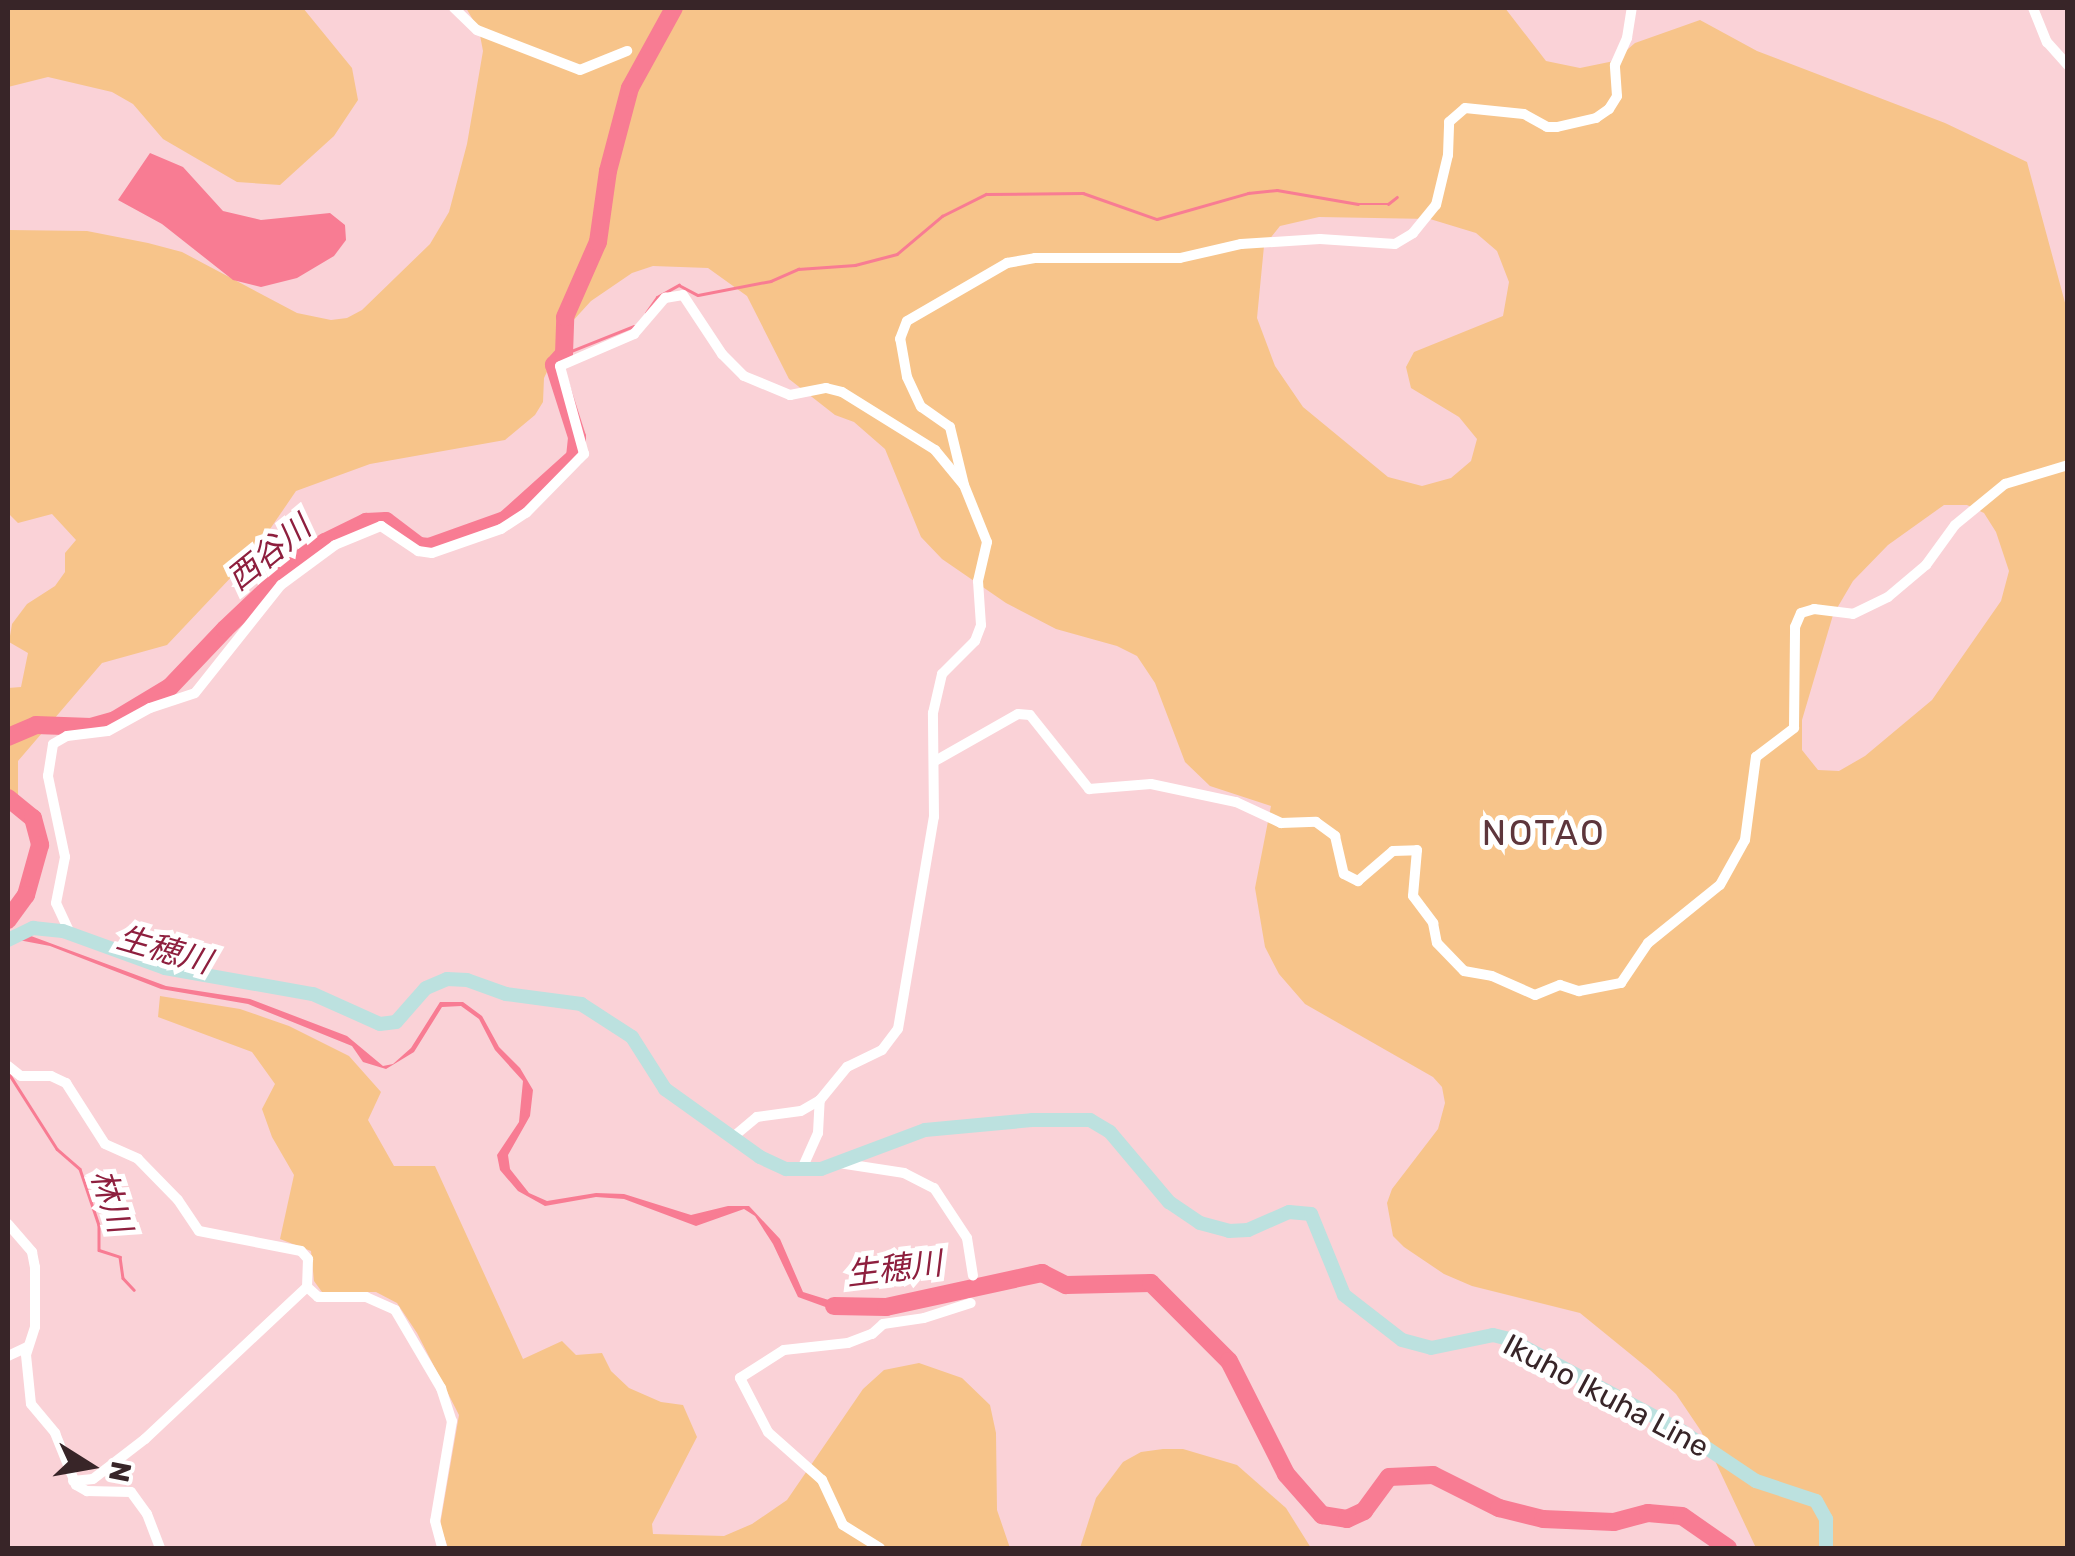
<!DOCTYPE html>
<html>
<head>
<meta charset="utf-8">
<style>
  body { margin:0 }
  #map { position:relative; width:2075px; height:1556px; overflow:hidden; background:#fad2d7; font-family:Rubik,"Noto Sans JP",sans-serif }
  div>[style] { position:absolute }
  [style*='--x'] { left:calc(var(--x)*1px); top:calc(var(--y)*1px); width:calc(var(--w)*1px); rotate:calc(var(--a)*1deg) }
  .green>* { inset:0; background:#f7c48a }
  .water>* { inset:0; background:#f87c93 }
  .stream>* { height:2.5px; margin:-1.25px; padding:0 1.25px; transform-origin:1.25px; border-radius:1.25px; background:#f87c93 }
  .river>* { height:18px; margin:-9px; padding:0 9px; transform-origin:9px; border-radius:9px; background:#f87c93 }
  .minor>* { height:10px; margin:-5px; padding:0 5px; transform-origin:5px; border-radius:5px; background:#fff }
  .secondary>* { height:14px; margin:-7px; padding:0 7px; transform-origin:7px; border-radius:7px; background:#bce1df }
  span { translate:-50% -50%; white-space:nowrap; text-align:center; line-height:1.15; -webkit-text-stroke:10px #fff; paint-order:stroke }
  .street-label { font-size:30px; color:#382528 }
  .water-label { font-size:32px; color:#8e1f3e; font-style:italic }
  .quarter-label { font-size:35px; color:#5e363c; letter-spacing:2.5px }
  .frame { position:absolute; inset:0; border:10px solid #382528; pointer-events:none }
  .north { position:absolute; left:40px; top:1416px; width:100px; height:100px; -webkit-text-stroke:8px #fff; paint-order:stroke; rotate:101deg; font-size:28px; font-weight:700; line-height:40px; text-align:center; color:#382528 }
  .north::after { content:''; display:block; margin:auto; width:35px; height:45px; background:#382528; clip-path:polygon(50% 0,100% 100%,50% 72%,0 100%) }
</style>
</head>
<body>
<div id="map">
  <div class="green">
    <div style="clip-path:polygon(8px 8px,303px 8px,352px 68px,358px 100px,334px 136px,280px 185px,237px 182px,163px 139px,133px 104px,112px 92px,48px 77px,8px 87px)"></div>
    <div style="clip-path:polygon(evenodd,466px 8px,1505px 8px,1546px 61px,1580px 68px,1614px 61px,1635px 43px,1700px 20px,1757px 51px,1945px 123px,2027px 162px,2067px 310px,2067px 1548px,1756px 1548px,1701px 1431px,1676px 1394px,1650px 1370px,1580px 1313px,1472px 1286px,1444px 1274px,1404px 1247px,1393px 1236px,1387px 1203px,1392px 1189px,1438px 1129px,1445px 1103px,1442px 1087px,1433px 1077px,1305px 1004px,1279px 974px,1265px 947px,1255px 888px,1271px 806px,1210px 786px,1185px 762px,1155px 683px,1137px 656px,1117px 646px,1056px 629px,1006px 603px,942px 559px,921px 537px,885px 449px,854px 422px,835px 415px,789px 379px,747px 296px,708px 268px,653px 266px,632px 273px,591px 301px,570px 324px,544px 378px,543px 402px,535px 415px,505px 440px,370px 464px,296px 491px,253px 554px,167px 645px,102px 663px,18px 761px,18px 797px,8px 800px,8px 688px,21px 687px,28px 653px,9px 642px,12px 624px,27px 604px,55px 586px,65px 572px,65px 553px,76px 540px,52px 514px,18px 523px,8px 513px,8px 230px,87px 231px,148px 243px,182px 252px,297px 313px,331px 320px,347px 318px,362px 310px,430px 244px,449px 212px,467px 144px,483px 51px,479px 30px,466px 8px,1319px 217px,1430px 219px,1476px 233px,1497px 251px,1509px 282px,1503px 316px,1414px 352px,1406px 367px,1411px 388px,1459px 417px,1477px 439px,1471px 461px,1451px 478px,1422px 486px,1388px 477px,1303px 407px,1275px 366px,1257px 318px,1264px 246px,1280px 226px,1319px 217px,466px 8px,1944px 505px,1967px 505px,1984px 513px,1996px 532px,2009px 571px,2001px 601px,1932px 700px,1865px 756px,1839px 771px,1818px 770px,1802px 750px,1802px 720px,1833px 615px,1853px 581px,1888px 545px,1944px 505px)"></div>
    <div style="clip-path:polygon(160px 996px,240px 1009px,289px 1026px,349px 1056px,381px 1092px,368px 1120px,394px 1166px,435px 1166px,523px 1359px,562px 1341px,576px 1355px,602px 1353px,611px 1371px,629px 1388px,661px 1402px,683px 1405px,697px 1437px,652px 1524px,653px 1534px,724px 1536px,752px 1524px,787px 1500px,863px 1389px,884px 1370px,919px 1363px,962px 1378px,990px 1405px,996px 1433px,997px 1510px,1010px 1548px,448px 1548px,440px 1525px,459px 1415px,417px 1333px,397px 1303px,376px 1292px,322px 1292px,314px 1281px,311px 1251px,280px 1239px,294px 1175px,272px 1137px,262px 1109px,275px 1084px,252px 1052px,158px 1017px)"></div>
    <div style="clip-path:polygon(1163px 1449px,1183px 1449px,1237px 1465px,1286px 1508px,1311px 1548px,1080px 1548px,1096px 1498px,1123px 1462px,1141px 1452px)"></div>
  </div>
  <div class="water">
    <div style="clip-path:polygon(150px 153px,183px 167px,223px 211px,261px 220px,330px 213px,345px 225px,346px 240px,334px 256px,297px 278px,261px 287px,233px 280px,162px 224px,118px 200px)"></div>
    <div style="clip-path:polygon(31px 936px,166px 986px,250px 999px,347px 1036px,383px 1066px,393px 1064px,411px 1048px,440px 1002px,463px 1002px,482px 1016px,499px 1047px,520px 1068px,533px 1090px,530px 1116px,508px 1155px,510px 1169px,529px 1193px,547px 1201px,596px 1193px,624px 1194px,691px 1215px,728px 1206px,749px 1206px,780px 1239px,803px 1292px,864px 1311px,842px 1313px,798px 1297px,773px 1244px,755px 1216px,744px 1209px,696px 1226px,624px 1199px,596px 1197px,545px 1206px,518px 1191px,500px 1170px,497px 1155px,519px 1122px,523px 1081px,495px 1050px,479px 1019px,461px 1006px,442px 1007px,414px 1052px,386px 1069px,363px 1062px,352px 1046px,248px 1004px,161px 989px,50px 946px,8px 938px)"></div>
  </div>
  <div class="stream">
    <div style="--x:646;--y:313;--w:19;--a:-55"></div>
    <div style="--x:657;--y:297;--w:25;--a:-29"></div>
    <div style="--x:679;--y:285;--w:21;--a:28"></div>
    <div style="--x:698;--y:295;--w:74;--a:-10.9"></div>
    <div style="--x:771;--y:281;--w:30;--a:-24"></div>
    <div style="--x:798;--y:269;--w:57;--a:-4"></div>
    <div style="--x:855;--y:265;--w:43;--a:-14.7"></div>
    <div style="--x:897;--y:254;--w:59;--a:-40.2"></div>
    <div style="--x:942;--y:216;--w:49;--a:-26.6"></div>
    <div style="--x:986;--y:194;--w:97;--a:-0.6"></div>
    <div style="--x:1083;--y:193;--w:78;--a:19.4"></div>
    <div style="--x:1157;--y:219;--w:95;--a:-15.9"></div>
    <div style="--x:1248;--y:193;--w:29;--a:-6"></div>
    <div style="--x:1277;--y:190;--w:82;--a:9.8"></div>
    <div style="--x:1358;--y:204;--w:30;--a:0"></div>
    <div style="--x:1388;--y:204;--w:11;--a:-38"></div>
    <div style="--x:564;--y:354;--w:75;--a:-21.8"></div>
    <div style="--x:8;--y:1072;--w:91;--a:57.5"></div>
    <div style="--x:57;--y:1149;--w:30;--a:41"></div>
    <div style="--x:80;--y:1169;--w:59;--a:71.3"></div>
    <div style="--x:99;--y:1225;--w:25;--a:90"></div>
    <div style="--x:99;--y:1250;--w:22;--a:18"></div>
    <div style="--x:120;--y:1257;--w:21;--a:82"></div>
    <div style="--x:123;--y:1278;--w:16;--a:47"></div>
  </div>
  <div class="river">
    <div style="--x:8;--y:737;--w:30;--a:-23"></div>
    <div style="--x:36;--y:725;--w:55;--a:2.1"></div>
    <div style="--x:91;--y:727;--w:25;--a:-16"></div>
    <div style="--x:115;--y:720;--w:64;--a:-31"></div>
    <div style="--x:170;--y:687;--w:80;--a:-46.5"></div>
    <div style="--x:225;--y:629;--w:100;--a:-43.4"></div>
    <div style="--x:298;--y:560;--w:32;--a:-34"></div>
    <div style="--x:325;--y:542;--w:46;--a:-26"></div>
    <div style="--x:366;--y:522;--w:20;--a:-3"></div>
    <div style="--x:386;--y:521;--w:41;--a:37.1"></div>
    <div style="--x:419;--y:546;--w:10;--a:6"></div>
    <div style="--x:429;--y:547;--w:81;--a:-19.6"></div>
    <div style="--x:505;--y:520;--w:94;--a:-42"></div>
    <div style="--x:575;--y:457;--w:20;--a:-84"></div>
    <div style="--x:577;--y:437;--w:76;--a:-107.7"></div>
    <div style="--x:554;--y:365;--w:15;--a:-48"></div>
    <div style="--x:564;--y:354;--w:37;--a:-88"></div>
    <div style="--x:565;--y:317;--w:82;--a:-66.3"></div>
    <div style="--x:598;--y:242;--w:72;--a:-82"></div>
    <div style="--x:608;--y:171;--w:86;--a:-75.2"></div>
    <div style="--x:630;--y:88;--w:91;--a:-61.2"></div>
    <div style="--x:8;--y:798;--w:32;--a:39"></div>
    <div style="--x:33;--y:818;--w:28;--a:75"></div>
    <div style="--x:40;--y:845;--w:52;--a:105.6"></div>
    <div style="--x:26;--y:895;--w:31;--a:126"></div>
    <div style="--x:834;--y:1306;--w:52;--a:1.1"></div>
    <div style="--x:886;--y:1307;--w:160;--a:-12.3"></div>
    <div style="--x:1042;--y:1273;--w:27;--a:27"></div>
    <div style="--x:1066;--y:1285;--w:85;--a:-1.3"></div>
    <div style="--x:1151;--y:1283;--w:110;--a:45"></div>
    <div style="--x:1229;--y:1361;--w:127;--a:63.2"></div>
    <div style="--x:1286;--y:1474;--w:55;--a:48.7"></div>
    <div style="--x:1322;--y:1515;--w:25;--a:9"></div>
    <div style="--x:1347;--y:1519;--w:19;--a:-25"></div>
    <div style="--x:1364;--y:1511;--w:42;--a:-53.7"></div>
    <div style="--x:1389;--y:1477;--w:44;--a:-2.6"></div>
    <div style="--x:1433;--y:1475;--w:74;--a:26.6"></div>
    <div style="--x:1499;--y:1508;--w:45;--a:14"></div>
    <div style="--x:1543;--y:1519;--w:71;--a:2.4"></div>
    <div style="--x:1614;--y:1522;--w:35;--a:-15"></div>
    <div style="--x:1648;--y:1513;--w:34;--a:5"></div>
    <div style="--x:1682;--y:1516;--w:56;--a:34.8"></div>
  </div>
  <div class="minor">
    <div style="--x:454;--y:8;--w:32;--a:44"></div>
    <div style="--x:477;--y:30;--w:110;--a:21.2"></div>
    <div style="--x:580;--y:70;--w:51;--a:-22"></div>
    <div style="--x:2033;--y:8;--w:37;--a:68"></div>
    <div style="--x:2047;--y:42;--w:31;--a:48"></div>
    <div style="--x:935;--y:761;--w:95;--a:-29.5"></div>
    <div style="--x:1018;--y:714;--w:12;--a:5"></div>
    <div style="--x:1030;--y:715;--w:95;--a:51.4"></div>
    <div style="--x:1089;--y:789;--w:62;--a:-4.6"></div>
    <div style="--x:1151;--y:784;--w:87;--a:12"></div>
    <div style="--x:1236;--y:802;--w:50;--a:25"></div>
    <div style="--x:1281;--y:823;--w:35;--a:-2"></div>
    <div style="--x:1316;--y:822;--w:24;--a:36"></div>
    <div style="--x:1335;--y:836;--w:39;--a:77"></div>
    <div style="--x:1344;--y:874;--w:16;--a:27"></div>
    <div style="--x:1358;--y:881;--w:46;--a:-40.6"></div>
    <div style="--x:1393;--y:851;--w:24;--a:-2"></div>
    <div style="--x:1417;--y:850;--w:46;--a:95"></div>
    <div style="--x:1413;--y:896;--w:34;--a:53"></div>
    <div style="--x:1433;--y:923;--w:20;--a:79"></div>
    <div style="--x:1437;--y:943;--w:39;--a:46"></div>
    <div style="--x:1464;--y:971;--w:28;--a:10"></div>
    <div style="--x:1492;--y:976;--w:47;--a:23.8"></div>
    <div style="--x:1535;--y:995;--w:27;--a:-22"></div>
    <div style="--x:1560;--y:985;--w:20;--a:18"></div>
    <div style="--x:1579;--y:991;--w:43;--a:-10.8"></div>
    <div style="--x:1621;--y:983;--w:48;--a:-56"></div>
    <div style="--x:1648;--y:943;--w:92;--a:-38.9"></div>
    <div style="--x:1720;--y:885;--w:51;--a:-60.9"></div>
    <div style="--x:1745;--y:840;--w:84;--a:-82.5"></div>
    <div style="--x:1756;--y:757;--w:48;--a:-37.3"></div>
    <div style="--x:1794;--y:728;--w:101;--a:-89.4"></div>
    <div style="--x:1795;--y:627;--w:15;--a:-67"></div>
    <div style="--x:1801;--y:613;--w:14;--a:-17"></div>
    <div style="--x:1814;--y:609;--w:39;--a:7"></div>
    <div style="--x:1853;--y:614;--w:39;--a:-26"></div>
    <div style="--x:1888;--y:597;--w:50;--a:-40.1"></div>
    <div style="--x:1926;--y:565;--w:49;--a:-54.1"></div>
    <div style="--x:1955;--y:525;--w:65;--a:-39.4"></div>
    <div style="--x:2005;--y:484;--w:66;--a:-16.8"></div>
    <div style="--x:70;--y:933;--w:33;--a:-115"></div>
    <div style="--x:56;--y:903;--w:47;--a:-78.9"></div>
    <div style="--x:65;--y:857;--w:83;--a:-101.9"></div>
    <div style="--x:48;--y:776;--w:32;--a:-81"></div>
    <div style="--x:53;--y:744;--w:16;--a:-30"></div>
    <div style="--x:67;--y:736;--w:41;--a:-7"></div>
    <div style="--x:108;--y:731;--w:48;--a:-28.7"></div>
    <div style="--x:150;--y:708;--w:47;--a:-18.4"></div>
    <div style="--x:195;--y:693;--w:138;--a:-51.5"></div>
    <div style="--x:281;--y:585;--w:67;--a:-36.5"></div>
    <div style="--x:335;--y:545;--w:50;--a:-22.4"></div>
    <div style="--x:381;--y:526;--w:45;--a:34"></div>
    <div style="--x:418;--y:551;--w:14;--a:8"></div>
    <div style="--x:432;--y:553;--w:73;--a:-19.2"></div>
    <div style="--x:501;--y:529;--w:30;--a:-33"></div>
    <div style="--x:526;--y:513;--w:83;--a:-45.5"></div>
    <div style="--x:584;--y:454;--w:91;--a:-105.3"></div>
    <div style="--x:560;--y:366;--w:81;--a:-23.4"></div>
    <div style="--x:634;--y:334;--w:48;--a:-49.3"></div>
    <div style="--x:665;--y:298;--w:18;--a:-9"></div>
    <div style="--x:683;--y:295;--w:71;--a:56.5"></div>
    <div style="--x:722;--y:354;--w:31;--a:45"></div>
    <div style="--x:744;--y:376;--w:50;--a:22.4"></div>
    <div style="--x:790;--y:395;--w:37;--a:-11"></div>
    <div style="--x:826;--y:388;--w:16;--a:14"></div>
    <div style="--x:842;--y:392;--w:110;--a:31.9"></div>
    <div style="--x:935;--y:450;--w:44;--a:50.5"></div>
    <div style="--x:8;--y:1066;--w:16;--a:38"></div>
    <div style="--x:21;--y:1076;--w:30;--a:0"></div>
    <div style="--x:51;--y:1076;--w:17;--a:25"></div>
    <div style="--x:66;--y:1083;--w:72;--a:57.4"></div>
    <div style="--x:105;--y:1144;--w:36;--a:24"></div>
    <div style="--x:138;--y:1159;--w:57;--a:45.7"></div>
    <div style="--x:178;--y:1200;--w:37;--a:56"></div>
    <div style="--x:199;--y:1231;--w:104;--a:11.1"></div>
    <div style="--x:301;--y:1251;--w:11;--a:49"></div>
    <div style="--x:308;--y:1259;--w:28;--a:92"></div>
    <div style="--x:307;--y:1287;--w:15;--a:42"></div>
    <div style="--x:318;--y:1297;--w:48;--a:0"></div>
    <div style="--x:366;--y:1297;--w:32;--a:24"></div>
    <div style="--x:395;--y:1310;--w:91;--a:59.5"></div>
    <div style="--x:441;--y:1388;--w:35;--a:72"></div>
    <div style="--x:452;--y:1421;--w:101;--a:99.6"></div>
    <div style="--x:435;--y:1521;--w:28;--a:75"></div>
    <div style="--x:733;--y:1137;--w:31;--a:-40"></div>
    <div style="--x:757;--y:1117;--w:44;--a:-7.8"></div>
    <div style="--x:801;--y:1111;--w:22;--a:-30"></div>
    <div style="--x:839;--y:1163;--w:66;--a:8.7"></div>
    <div style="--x:904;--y:1173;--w:34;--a:27"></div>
    <div style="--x:934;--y:1188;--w:60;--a:56.6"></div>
    <div style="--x:967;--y:1238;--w:38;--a:81"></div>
    <div style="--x:801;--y:1171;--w:42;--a:-65.9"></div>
    <div style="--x:818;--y:1133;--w:33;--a:-87"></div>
    <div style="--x:820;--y:1100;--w:43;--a:-50.7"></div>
    <div style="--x:847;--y:1067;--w:39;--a:-26"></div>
    <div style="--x:882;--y:1050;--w:26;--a:-53"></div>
    <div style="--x:898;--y:1029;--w:215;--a:-80.4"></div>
    <div style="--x:934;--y:817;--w:104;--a:-90.6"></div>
    <div style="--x:933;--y:713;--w:40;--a:-77"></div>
    <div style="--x:942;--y:674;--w:47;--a:-45"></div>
    <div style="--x:975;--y:641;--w:17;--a:-69"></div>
    <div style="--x:981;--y:625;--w:44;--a:-93.9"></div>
    <div style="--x:978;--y:581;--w:40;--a:-77"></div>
    <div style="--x:987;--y:542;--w:61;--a:-112"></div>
    <div style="--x:964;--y:485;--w:60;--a:-103.6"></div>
    <div style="--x:950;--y:427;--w:35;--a:-145"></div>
    <div style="--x:921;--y:407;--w:33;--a:-115"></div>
    <div style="--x:907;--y:377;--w:39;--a:-100"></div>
    <div style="--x:900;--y:339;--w:19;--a:-69"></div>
    <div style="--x:907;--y:321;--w:116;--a:-30.1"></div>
    <div style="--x:1007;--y:263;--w:28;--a:-10"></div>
    <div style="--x:1035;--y:258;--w:145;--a:0"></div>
    <div style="--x:1180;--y:258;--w:63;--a:-12.9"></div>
    <div style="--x:1241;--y:244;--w:79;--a:-3.6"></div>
    <div style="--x:1320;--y:239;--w:75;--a:3.8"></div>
    <div style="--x:1395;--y:244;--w:21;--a:-31"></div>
    <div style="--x:1413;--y:233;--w:36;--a:-51"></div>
    <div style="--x:1436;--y:205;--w:51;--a:-76.5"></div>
    <div style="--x:1448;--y:155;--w:33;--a:-88"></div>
    <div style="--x:1449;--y:122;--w:21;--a:-41"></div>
    <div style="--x:1465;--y:108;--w:59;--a:5.8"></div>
    <div style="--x:1524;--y:114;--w:26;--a:29"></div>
    <div style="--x:1547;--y:127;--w:10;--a:0"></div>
    <div style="--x:1557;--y:127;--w:40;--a:-13"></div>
    <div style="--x:1596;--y:118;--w:16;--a:-35"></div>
    <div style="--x:1609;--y:109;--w:15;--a:-58"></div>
    <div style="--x:1617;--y:96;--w:31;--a:-94"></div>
    <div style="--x:1615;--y:65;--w:30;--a:-66"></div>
    <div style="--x:1627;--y:38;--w:30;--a:-81"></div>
    <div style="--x:8;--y:1224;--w:37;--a:49"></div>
    <div style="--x:32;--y:1252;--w:15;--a:79"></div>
    <div style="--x:35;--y:1267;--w:60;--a:90"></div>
    <div style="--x:35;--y:1327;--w:29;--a:108"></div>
    <div style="--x:26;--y:1355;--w:49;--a:84.2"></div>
    <div style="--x:31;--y:1404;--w:38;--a:50"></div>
    <div style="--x:55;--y:1433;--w:56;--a:68"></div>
    <div style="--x:76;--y:1485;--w:13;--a:29"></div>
    <div style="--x:87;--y:1491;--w:44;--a:1.3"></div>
    <div style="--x:131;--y:1492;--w:27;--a:54"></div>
    <div style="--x:147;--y:1514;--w:36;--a:69"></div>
    <div style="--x:8;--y:1356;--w:21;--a:-25"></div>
    <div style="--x:73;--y:1481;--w:20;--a:-6"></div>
    <div style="--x:93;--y:1479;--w:66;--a:-37.6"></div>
    <div style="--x:145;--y:1439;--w:222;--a:-43.2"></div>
    <div style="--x:880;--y:1548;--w:44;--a:-148.1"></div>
    <div style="--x:843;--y:1525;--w:50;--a:-115"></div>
    <div style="--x:822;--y:1480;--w:72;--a:-138.4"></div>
    <div style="--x:768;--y:1432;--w:61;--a:-117.4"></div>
    <div style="--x:740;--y:1378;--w:52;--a:-32.5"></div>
    <div style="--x:784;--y:1350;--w:64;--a:-6.2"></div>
    <div style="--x:848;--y:1343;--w:26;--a:-21"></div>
    <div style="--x:872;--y:1334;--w:15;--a:-42"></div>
    <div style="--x:883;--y:1324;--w:41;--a:-8.3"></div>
    <div style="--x:924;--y:1318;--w:49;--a:-17.7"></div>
  </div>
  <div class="secondary">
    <div style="--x:8;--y:940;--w:28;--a:-26"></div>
    <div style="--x:33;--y:928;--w:30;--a:6"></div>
    <div style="--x:63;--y:931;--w:109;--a:19.9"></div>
    <div style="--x:165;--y:968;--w:150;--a:10"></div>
    <div style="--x:313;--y:994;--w:73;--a:24.1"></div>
    <div style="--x:380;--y:1024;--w:16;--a:-7"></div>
    <div style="--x:396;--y:1022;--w:45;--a:-48.6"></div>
    <div style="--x:426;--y:988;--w:23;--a:-23"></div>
    <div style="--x:447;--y:979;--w:20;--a:3"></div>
    <div style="--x:467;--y:980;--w:41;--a:19.7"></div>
    <div style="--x:506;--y:994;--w:76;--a:7.6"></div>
    <div style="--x:581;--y:1004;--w:61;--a:32.9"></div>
    <div style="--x:632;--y:1037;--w:62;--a:57.6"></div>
    <div style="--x:665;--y:1089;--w:117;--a:35.6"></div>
    <div style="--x:760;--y:1157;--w:29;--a:25"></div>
    <div style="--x:786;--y:1169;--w:35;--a:0"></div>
    <div style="--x:821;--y:1169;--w:111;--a:-20.6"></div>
    <div style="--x:925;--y:1130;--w:107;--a:-5.3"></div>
    <div style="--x:1032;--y:1120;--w:58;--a:0"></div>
    <div style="--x:1090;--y:1120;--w:23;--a:31"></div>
    <div style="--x:1110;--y:1132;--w:92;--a:49.9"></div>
    <div style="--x:1169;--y:1202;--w:37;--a:34"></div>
    <div style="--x:1200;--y:1223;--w:30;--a:15"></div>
    <div style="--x:1229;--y:1231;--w:19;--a:-3"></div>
    <div style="--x:1248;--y:1230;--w:45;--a:-23.7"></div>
    <div style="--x:1289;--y:1212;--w:22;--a:5"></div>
    <div style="--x:1311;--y:1214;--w:87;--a:67.8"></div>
    <div style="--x:1344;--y:1295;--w:73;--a:37.8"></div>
    <div style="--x:1402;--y:1340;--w:30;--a:15"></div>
    <div style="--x:1431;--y:1348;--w:63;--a:-11.8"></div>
    <div style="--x:1493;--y:1335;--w:16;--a:14"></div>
    <div style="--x:1509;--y:1339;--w:197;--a:28.1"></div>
    <div style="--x:1683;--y:1432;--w:88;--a:33.9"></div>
    <div style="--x:1756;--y:1481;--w:63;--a:18.4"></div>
    <div style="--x:1816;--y:1501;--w:21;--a:61"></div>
    <div style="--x:1826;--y:1519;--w:29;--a:90"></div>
  </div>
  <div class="street-label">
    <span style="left:1606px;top:1396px;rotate:28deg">Ikuho Ikuha Line</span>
  </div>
  <div class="water-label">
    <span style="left:269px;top:553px;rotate:-39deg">西谷川</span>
    <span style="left:164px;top:950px;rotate:16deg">生穂川</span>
    <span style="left:111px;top:1201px;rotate:72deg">林川</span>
    <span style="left:894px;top:1269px;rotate:-7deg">生穂川</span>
  </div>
  <div class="quarter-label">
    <span style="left:1544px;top:833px">NOTAO</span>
  </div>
  <div class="frame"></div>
  <div class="north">N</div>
</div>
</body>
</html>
